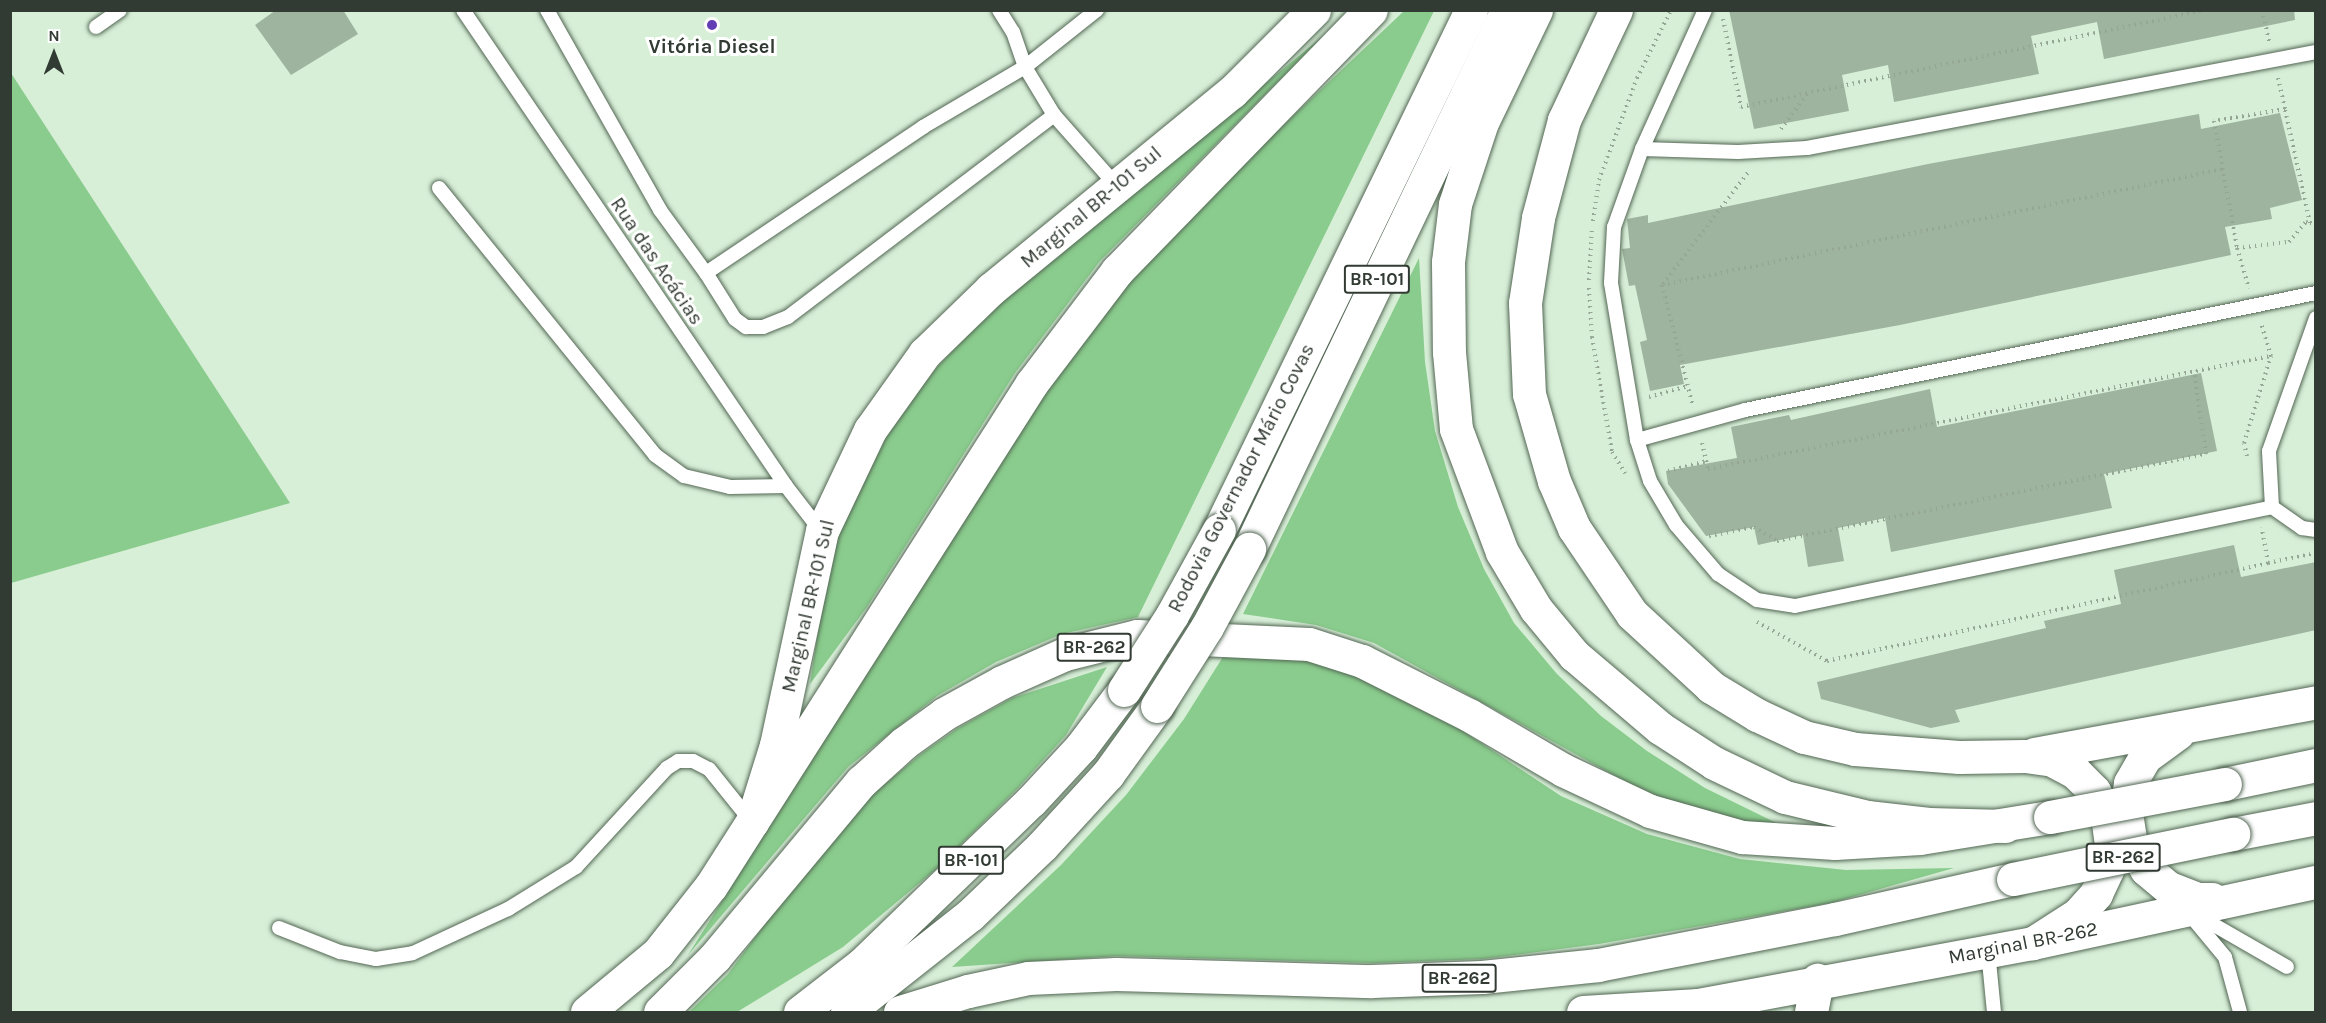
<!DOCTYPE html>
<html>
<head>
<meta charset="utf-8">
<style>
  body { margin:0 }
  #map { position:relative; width:2326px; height:1023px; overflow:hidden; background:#d7eed7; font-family:Karla,sans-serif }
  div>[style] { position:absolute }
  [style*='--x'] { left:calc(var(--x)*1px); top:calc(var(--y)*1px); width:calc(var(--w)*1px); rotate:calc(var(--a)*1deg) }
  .green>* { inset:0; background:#8acc8d }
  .building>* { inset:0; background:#9eb49f }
  .path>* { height:4px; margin-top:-2px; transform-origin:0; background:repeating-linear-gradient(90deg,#95a695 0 1.5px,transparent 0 6px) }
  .roads { filter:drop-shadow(0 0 2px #536754) drop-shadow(0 0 2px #536754) }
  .service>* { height:14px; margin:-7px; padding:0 7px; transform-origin:7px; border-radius:7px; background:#fff }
  .tertiary>* { height:33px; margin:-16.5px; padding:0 16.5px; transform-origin:16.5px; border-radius:16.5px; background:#fff }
  .secondary>* { height:33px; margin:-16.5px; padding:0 16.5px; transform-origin:16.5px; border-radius:16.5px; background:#fff }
  .primary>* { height:33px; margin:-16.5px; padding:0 16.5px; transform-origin:16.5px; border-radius:16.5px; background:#fff }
  .motorway>* { height:33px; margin:-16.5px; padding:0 16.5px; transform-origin:16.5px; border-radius:16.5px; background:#fff }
  .bridges { filter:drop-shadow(0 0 2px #536754) drop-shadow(0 0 2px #536754) }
  .primary-bridge>* { height:33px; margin:-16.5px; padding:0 16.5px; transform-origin:16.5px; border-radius:16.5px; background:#fff }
  .motorway-bridge>* { height:33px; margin:-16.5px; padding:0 16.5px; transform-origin:16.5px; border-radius:16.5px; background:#fff }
  .dots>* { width:16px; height:16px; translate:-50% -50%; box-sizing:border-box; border:3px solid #fff; border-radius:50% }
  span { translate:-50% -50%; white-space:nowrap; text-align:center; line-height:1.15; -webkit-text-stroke:6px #fff; paint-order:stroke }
  .shield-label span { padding:2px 4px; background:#fff; border:2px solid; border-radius:4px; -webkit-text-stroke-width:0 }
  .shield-label { font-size:18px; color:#323b33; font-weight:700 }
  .poi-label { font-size:20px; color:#323b33; font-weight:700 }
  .street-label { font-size:20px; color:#323b33 }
  .frame { position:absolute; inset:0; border:12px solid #323b33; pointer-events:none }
  .north { position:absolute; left:24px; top:24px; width:60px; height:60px; -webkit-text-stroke:4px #fff; paint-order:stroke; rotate:0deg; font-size:16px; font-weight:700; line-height:24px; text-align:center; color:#323b33 }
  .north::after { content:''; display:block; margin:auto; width:21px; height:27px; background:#323b33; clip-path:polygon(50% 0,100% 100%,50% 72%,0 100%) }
</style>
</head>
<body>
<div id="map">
  <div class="green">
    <div style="clip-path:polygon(1404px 11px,1434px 11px,1138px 617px,1062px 634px,996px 662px,937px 696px,848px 767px,688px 955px,1044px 392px,1129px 283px,1227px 178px)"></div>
    <div style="clip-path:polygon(1323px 36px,1100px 261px,1015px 373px,867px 607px,810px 684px,828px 563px,847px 511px,883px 436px,937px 367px,998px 304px)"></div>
    <div style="clip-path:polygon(11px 73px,290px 503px,11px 583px)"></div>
    <div style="clip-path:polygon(1419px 258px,1425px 362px,1435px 431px,1458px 507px,1484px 569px,1514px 623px,1557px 674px,1601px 716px,1647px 751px,1705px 788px,1791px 830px,1748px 824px,1657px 799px,1374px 643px,1316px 625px,1243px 614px)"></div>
    <div style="clip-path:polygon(1226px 652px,1308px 659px,1359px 678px,1463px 731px,1561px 796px,1647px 834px,1740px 859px,1846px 870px,1954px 868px,1831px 903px,1599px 944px,1483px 959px,1374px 963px,1117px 956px,952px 967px,1061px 865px,1126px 795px,1184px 719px)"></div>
    <div style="clip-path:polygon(1107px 667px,1066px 735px,1018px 788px,935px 870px,843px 947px,737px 1012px,689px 1012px,728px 974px,801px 875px,874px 793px,921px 754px,958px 728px,1012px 698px)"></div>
  </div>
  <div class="building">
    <div style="clip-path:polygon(276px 10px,343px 10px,358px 34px,291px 75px,255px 25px)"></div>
    <div style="clip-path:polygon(1729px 10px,2294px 10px,2295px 20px,2104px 59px,2097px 22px,2031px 36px,2039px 74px,1894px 102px,1888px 65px,1842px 75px,1849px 111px,1754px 129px)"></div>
    <div style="clip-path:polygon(2280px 113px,2302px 200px,2270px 208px,2272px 219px,2225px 227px,2231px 255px,1900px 325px,1680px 365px,1684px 384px,1650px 391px,1640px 342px,1647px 340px,1635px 285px,1629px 286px,1622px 249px,1630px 248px,1627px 219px,1648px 215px,1648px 223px,1928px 164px,2199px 114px,2201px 129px)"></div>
    <div style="clip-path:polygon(2201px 373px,2217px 451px,2104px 474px,2112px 508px,1891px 552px,1885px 518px,1838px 528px,1844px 561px,1808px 567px,1803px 535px,1758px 545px,1754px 527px,1706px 536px,1668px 484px,1666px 471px,1737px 458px,1731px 427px,1789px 415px,1791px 420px,1930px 389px,1937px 427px)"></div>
    <div style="clip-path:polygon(2234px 545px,2241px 577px,2316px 562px,2316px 630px,1955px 710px,1960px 722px,1931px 728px,1821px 699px,1817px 682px,2046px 628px,2044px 621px,2121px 604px,2114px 570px)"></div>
  </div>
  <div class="path">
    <div style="--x:2262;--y:10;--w:32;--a:77"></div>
    <div style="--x:1723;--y:19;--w:90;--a:78.4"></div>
    <div style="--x:1741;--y:107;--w:476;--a:-11.8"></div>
    <div style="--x:2278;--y:78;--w:32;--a:77"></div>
    <div style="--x:1781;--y:129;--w:44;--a:-53.4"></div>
    <div style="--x:1593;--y:221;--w:41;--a:-81.7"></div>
    <div style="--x:1599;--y:180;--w:109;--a:-69.6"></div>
    <div style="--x:1637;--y:78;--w:76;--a:-63.4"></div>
    <div style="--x:2310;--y:223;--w:117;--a:-102.4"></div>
    <div style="--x:2285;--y:109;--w:72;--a:170.4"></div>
    <div style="--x:2214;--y:121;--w:129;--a:79.7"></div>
    <div style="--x:2237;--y:248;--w:52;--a:-6.6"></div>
    <div style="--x:2289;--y:242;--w:26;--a:-50"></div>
    <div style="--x:2306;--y:222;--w:4;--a:14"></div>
    <div style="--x:2310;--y:223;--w:6;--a:9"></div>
    <div style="--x:2237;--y:248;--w:42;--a:73.3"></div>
    <div style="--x:1589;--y:280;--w:52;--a:-86.7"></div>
    <div style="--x:1663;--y:284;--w:142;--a:-52.7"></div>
    <div style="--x:1662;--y:285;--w:126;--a:75.7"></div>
    <div style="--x:1662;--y:285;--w:573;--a:-11.68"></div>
    <div style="--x:1589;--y:288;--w:49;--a:86.5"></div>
    <div style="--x:1592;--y:337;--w:117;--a:80.1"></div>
    <div style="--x:1612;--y:452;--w:25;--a:58"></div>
    <div style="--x:1649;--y:397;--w:41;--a:-15.8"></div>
    <div style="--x:1702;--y:443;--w:27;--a:77"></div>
    <div style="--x:1708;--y:469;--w:574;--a:-11.35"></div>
    <div style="--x:2271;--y:356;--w:34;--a:-107"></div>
    <div style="--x:2247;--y:456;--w:13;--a:-103"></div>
    <div style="--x:2244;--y:443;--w:91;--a:-72.8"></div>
    <div style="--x:1668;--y:471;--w:40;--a:-14.4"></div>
    <div style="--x:1709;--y:536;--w:46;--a:-11.3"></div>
    <div style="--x:1754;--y:527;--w:27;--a:31"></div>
    <div style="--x:1777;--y:541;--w:438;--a:-11.5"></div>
    <div style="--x:2206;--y:454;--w:84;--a:-98.2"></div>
    <div style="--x:2268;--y:563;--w:49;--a:-11.8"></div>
    <div style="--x:1757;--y:622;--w:80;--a:29.1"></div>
    <div style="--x:1827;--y:661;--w:452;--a:-12.5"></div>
    <div style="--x:2268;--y:563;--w:36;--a:-100"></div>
  </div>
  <div class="roads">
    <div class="service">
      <div style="--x:463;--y:10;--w:575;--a:55.84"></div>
      <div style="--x:786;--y:486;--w:56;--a:52.3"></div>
      <div style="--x:547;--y:10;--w:230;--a:60.5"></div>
      <div style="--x:660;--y:210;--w:78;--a:53.9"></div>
      <div style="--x:706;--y:273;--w:262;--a:-33.9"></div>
      <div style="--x:923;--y:127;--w:118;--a:-30.5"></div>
      <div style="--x:1025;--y:67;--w:56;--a:58.9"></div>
      <div style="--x:1054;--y:115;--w:94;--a:48.5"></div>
      <div style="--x:999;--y:10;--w:26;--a:58"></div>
      <div style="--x:1013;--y:32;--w:37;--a:71"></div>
      <div style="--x:1025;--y:67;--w:92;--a:-38.4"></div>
      <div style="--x:1705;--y:10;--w:153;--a:114.4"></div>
      <div style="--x:1642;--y:149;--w:83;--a:109.7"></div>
      <div style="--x:1614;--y:227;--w:56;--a:93.1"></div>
      <div style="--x:1611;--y:283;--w:159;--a:80.6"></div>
      <div style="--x:1637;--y:440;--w:43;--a:72.4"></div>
      <div style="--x:1650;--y:481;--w:51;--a:59.4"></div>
      <div style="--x:1676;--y:525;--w:65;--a:49.4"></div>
      <div style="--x:1718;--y:574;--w:47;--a:33.7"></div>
      <div style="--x:1757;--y:600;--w:38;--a:9"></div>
      <div style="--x:1795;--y:606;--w:487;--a:-11.7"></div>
      <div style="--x:2272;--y:507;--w:37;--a:35"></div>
      <div style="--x:2302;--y:528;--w:14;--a:8"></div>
      <div style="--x:96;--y:27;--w:29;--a:-35"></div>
      <div style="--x:1642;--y:149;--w:96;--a:1.8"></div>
      <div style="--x:1738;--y:152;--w:69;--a:-3.3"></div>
      <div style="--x:1807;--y:148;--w:518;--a:-10.68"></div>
      <div style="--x:439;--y:188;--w:343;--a:51"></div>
      <div style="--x:655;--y:455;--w:36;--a:36"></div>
      <div style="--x:684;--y:476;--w:47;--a:13.4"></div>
      <div style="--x:730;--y:487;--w:56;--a:-1"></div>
      <div style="--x:706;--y:273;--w:54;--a:57.8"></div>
      <div style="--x:735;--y:319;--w:14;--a:36"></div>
      <div style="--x:746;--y:327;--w:17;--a:0"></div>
      <div style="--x:763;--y:327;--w:27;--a:-22"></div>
      <div style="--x:788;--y:317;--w:334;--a:-37.2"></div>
      <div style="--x:1637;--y:440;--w:112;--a:-15.5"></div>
      <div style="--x:1745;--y:410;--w:583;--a:-11.58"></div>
      <div style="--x:2272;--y:507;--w:56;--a:-93.1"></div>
      <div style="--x:2269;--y:451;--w:141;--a:-70.5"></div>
      <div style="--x:2186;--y:910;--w:61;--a:50.3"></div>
      <div style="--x:2225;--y:957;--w:57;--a:74.7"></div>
      <div style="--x:2195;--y:914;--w:106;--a:29.9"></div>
      <div style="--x:279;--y:928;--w:66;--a:21.5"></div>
      <div style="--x:340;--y:952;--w:37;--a:11"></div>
      <div style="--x:376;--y:959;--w:37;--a:-9"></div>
      <div style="--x:413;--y:953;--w:105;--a:-24.9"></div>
      <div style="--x:508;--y:909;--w:80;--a:-31.7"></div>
      <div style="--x:576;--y:867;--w:134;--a:-47.4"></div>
      <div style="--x:667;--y:768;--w:13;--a:-32"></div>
      <div style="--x:678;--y:761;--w:15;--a:0"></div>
      <div style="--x:693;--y:761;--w:18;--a:27"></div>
      <div style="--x:709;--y:769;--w:65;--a:51.2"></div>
      <div style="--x:1988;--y:951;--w:61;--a:84.4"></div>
    </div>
    <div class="tertiary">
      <div style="--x:1811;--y:1012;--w:33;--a:-79"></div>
    </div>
    <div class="secondary">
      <div style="--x:1616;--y:10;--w:122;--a:115.3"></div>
      <div style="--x:1564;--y:120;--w:101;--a:104.9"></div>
      <div style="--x:1538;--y:218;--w:86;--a:98.7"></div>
      <div style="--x:1525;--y:303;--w:91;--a:87.5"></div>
      <div style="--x:1529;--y:394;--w:91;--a:74"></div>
      <div style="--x:1554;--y:481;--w:51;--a:66.9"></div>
      <div style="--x:1574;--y:528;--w:104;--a:56"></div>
      <div style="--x:1632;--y:614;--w:108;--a:42.7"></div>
      <div style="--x:1711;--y:687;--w:54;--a:31.3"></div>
      <div style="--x:1757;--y:715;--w:52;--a:25.1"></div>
      <div style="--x:1804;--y:737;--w:52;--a:13.2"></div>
      <div style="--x:1855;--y:749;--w:104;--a:4.4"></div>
      <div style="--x:1959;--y:757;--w:66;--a:-0.9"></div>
      <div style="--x:2025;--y:756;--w:27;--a:8"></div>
      <div style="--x:2052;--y:760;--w:26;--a:28"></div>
      <div style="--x:2075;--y:772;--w:27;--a:45"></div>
      <div style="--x:2094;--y:791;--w:28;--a:63"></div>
      <div style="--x:2107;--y:816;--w:27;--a:82"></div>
      <div style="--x:2111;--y:843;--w:27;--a:98"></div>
      <div style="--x:2107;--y:870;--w:26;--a:115"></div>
      <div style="--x:2096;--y:894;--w:27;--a:132"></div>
      <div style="--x:2078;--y:914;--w:54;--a:147.2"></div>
      <div style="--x:2178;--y:733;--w:41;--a:144"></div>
      <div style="--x:2145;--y:757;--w:30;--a:120"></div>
      <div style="--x:2130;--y:783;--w:30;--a:98"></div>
      <div style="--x:2126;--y:813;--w:30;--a:81"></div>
      <div style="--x:2131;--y:843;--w:30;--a:60"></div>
      <div style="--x:2146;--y:869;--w:30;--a:40"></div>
      <div style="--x:2169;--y:888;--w:31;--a:21"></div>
      <div style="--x:2198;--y:899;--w:14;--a:0"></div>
      <div style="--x:2034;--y:754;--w:287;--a:-10.4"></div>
      <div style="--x:587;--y:1012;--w:92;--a:-39.7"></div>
      <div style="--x:658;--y:953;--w:85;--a:-51.7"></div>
      <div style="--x:711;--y:886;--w:76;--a:-57.4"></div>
      <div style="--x:752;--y:822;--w:81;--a:-72.7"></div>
      <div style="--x:776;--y:745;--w:219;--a:-77.9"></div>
      <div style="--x:822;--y:531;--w:112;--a:-64.6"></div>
      <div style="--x:870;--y:430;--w:95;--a:-54.5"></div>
      <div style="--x:925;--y:353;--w:92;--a:-44.1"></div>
      <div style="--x:991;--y:289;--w:311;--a:-39.3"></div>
      <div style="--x:1232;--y:92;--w:116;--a:-45"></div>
      <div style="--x:1583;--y:1012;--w:115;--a:-3.5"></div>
      <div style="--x:1698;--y:1005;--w:341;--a:-10.5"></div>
      <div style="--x:2033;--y:943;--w:289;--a:-12.2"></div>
    </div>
    <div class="primary">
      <div style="--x:2225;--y:784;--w:93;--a:-11.8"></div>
      <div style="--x:2233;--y:834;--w:85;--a:-10.9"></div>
      <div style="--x:660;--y:1012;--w:78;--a:-45"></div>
      <div style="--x:715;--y:957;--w:228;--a:-50.2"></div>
      <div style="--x:861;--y:782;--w:58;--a:-42.2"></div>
      <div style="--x:904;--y:743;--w:49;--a:-35.9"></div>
      <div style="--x:944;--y:714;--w:66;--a:-28.9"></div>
      <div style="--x:1002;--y:682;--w:69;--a:-24"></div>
      <div style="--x:1065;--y:654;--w:74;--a:-14"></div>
      <div style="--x:1137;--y:636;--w:172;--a:2.7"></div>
      <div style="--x:1309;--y:644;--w:56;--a:17.8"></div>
      <div style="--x:1362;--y:661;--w:120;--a:26.8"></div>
      <div style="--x:1469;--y:715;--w:109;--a:30.3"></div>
      <div style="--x:1563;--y:770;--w:96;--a:25.2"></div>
      <div style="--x:1650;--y:811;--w:96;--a:15.8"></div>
      <div style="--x:1742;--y:837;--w:93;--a:3.7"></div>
      <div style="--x:1835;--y:843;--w:85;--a:-3.4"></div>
      <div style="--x:1920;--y:838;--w:132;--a:-9.2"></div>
      <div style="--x:900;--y:1012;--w:71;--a:-17.2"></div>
      <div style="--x:968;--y:991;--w:61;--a:-12.2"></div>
      <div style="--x:1028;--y:978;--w:88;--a:-2.6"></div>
      <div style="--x:1116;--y:974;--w:256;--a:1.6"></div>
      <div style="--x:1372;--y:981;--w:110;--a:-2.1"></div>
      <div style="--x:1482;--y:977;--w:117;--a:-5.9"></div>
      <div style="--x:1598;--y:965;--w:241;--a:-11"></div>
      <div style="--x:1835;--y:919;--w:182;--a:-12.7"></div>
    </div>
    <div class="motorway">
      <div style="--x:1536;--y:10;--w:124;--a:115.7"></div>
      <div style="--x:1482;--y:122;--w:86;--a:108.2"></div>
      <div style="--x:1455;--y:204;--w:58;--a:96.9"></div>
      <div style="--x:1448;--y:262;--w:90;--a:89.4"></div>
      <div style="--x:1449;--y:352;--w:77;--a:84.8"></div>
      <div style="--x:1456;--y:429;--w:131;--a:69.5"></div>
      <div style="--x:1502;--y:552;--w:66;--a:59.2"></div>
      <div style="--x:1536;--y:609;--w:60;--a:50.4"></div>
      <div style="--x:1574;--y:655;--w:113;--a:40.3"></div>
      <div style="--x:1660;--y:728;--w:64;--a:32.9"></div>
      <div style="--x:1714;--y:763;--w:79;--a:25.6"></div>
      <div style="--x:1785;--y:797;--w:84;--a:13.7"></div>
      <div style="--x:1867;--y:817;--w:62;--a:6.4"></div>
      <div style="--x:1929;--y:824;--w:76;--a:1.5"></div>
      <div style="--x:1219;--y:530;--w:578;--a:-64.14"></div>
      <div style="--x:1249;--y:549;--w:598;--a:-64.42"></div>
      <div style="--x:752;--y:822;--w:521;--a:-57.47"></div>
      <div style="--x:1032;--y:383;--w:141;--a:-52.8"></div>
      <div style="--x:1117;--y:271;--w:364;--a:-45.8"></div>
      <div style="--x:800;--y:1012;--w:78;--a:-37.7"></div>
      <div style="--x:862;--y:964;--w:235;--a:-44"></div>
      <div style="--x:1031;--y:801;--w:74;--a:-47.2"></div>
      <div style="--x:1081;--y:747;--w:71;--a:-53"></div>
      <div style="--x:847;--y:1012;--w:157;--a:-38.3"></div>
      <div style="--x:970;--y:915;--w:100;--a:-43.8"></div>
      <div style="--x:1042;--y:846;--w:98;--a:-47.5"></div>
      <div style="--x:1108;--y:774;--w:84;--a:-54.2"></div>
    </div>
  </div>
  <div class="bridges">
    <div class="primary-bridge">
      <div style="--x:2050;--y:817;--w:178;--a:-10.7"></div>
      <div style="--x:2013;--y:879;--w:225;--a:-11.6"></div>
    </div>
    <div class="motorway-bridge">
      <div style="--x:1124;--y:690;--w:89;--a:-57.4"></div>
      <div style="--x:1172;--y:615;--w:97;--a:-61.1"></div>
      <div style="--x:1157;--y:706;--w:93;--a:-57.7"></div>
      <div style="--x:1207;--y:627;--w:89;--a:-61.7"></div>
    </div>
  </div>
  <div class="dots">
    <div style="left:712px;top:25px;background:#623db6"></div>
  </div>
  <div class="shield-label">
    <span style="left:1377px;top:279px">BR-101</span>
    <span style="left:1094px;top:647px">BR-262</span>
    <span style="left:2123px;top:857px">BR-262</span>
    <span style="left:971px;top:860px">BR-101</span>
    <span style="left:1459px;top:978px">BR-262</span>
  </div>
  <div class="poi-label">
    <span style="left:712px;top:46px">Vitória Diesel</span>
  </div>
  <div class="street-label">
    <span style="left:1091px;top:207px;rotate:-40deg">Marginal BR-101 Sul</span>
    <span style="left:657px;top:261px;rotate:56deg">Rua das Acácias</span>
    <span style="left:1241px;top:478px;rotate:-63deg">Rodovia Governador Mário Covas</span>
    <span style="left:808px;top:606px;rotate:-77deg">Marginal BR-101 Sul</span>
    <span style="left:2023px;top:943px;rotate:-11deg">Marginal BR-262</span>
  </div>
  <div class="frame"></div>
  <div class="north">N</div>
</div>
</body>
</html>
